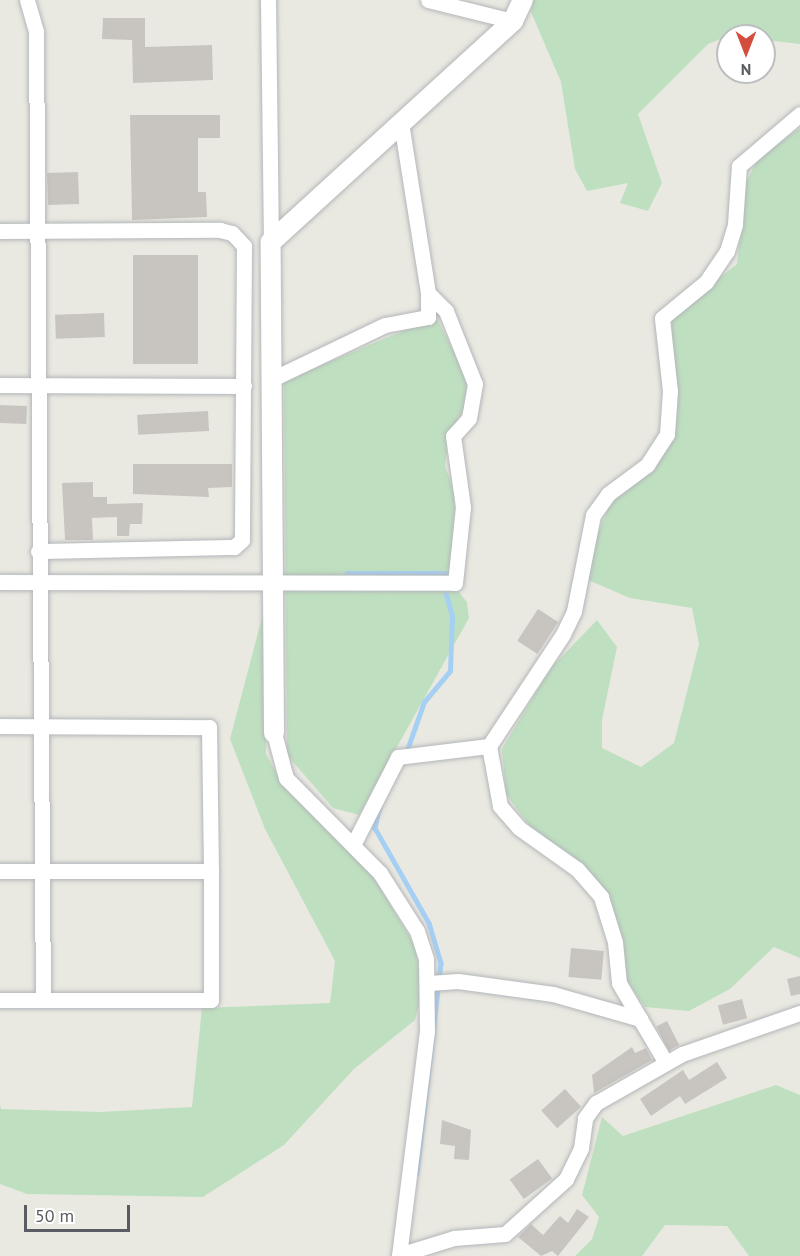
<!DOCTYPE html>
<html>
<head>
<meta charset="utf-8">
<style>
  body { margin:0 }
  #map { position:relative; width:800px; height:1256px; overflow:hidden; background:#eae9e1; font-family:"PT Sans",sans-serif }
  div>[style] { position:absolute }
  [style*='--x'] { left:calc(var(--x)*1px); top:calc(var(--y)*1px); width:calc(var(--w)*1px); rotate:calc(var(--a)*1deg) }
  .green>* { inset:0; background:#bfe0c0 }
  .stream>* { height:4.5px; margin:-2.25px; padding:0 2.25px; transform-origin:2.25px; border-radius:2.25px; background:#a6cff4 }
  .building>* { inset:0; background:#c8c5c0; transform-origin:0 0 }
  .roads { filter:drop-shadow(0 0 2px #b3b6ba) drop-shadow(0 0 2px #b3b6ba) }
  .minor>* { height:15px; margin:-7.5px; padding:0 7.5px; transform-origin:7.5px; border-radius:7.5px; background:#fff }
  .tertiary>* { height:20px; margin:-10px; padding:0 10px; transform-origin:10px; border-radius:10px; background:#fff }
  span { translate:-50% -50%; white-space:nowrap; text-align:center; line-height:1.15; -webkit-text-stroke:4.5px #fff; paint-order:stroke }
  .north { position:absolute; left:716px; top:24px; width:60px; height:60px; box-sizing:border-box; background:#fff; border:2px solid #bdbebf; border-radius:50%; rotate:180deg; font-size:16px; font-weight:700; line-height:24px; text-align:center; color:#595c60 }
  .north::after { content:''; display:block; margin:auto; width:21px; height:27px; background:#d44e3d; clip-path:polygon(50% 0,100% 100%,50% 72%,0 100%) }
  .scale { position:absolute; left:24px; top:1205px; width:106px; height:27px; box-sizing:border-box; border:3px solid #595c60; border-top:0; padding-left:8px; font-size:18px; line-height:21px; white-space:nowrap; color:#595c60; -webkit-text-stroke:4px #fff; paint-order:stroke }
</style>
</head>
<body>
<div id="map">
  <div class="green">
    <div style="clip-path:polygon(533px 0,800px 0,800px 44px,728px 36px,708px 44px,638px 114px,662px 183px,648px 211px,620px 203px,628px 183px,587px 191px,575px 169px,561px 82px,531px 12px)"></div>
    <div style="clip-path:polygon(800px 128px,800px 958px,774px 947px,730px 989px,689px 1011px,645px 1007px,626px 979px,622px 937px,608px 893px,575px 858px,534px 832px,506px 794px,502px 749px,550px 669px,597px 620px,617px 647px,602px 720px,602px 748px,641px 767px,674px 743px,699px 644px,692px 608px,630px 598px,588px 580px,597px 535px,613px 497px,656px 463px,671px 442px,672px 316px,737px 264px,746px 183px,758px 158px)"></div>
    <div style="clip-path:polygon(436px 317px,468px 379px,467px 403px,449px 436px,445px 466px,455px 494px,453px 585px,467px 602px,469px 618px,359px 815px,333px 808px,287px 755px,284px 381px)"></div>
    <div style="clip-path:polygon(265px 606px,266px 754px,286px 790px,370px 871px,415px 946px,422px 991px,415px 1020px,354px 1069px,284px 1145px,203px 1197px,27px 1194px,0 1184px,0 1104px,1px 1109px,100px 1112px,192px 1107px,202px 1008px,330px 1003px,335px 961px,265px 829px,230px 739px)"></div>
    <div style="clip-path:polygon(776px 1085px,800px 1095px,800px 1256px,749px 1256px,727px 1226px,665px 1225px,642px 1256px,575px 1256px,592px 1239px,599px 1217px,582px 1195px,602px 1117px,623px 1136px)"></div>
  </div>
  <div class="stream">
    <div style="--x:347;--y:573;--w:98;--a:0"></div>
    <div style="--x:406;--y:753;--w:54;--a:-70.6"></div>
    <div style="--x:424;--y:702;--w:40;--a:-50"></div>
    <div style="--x:450;--y:671;--w:55;--a:-87.9"></div>
    <div style="--x:452;--y:616;--w:22;--a:-106"></div>
    <div style="--x:380;--y:806;--w:23;--a:103"></div>
    <div style="--x:375;--y:828;--w:109;--a:60.4"></div>
    <div style="--x:429;--y:923;--w:42;--a:73.3"></div>
    <div style="--x:441;--y:963;--w:211;--a:96.5"></div>
  </div>
  <div class="building">
    <div style="clip-path:polygon(103px 18px,145px 18px,145px 47px,212px 45px,213px 80px,133px 83px,132px 40px,102px 39px)"></div>
    <div style="clip-path:polygon(130px 115px,220px 115px,220px 138px,198px 138px,198px 192px,206px 192px,207px 217px,132px 220px)"></div>
    <div style="left:78px;top:172px;width:32px;height:31px;rotate:88deg"></div>
    <div style="left:198px;top:255px;width:109px;height:65px;rotate:90deg"></div>
    <div style="left:104px;top:313px;width:24px;height:49px;rotate:88deg"></div>
    <div style="left:0;top:405px;width:27px;height:18px;rotate:2deg"></div>
    <div style="left:208px;top:411px;width:20px;height:71px;rotate:87deg"></div>
    <div style="clip-path:polygon(133px 464px,232px 464px,232px 487px,208px 488px,209px 497px,133px 494px)"></div>
    <div style="clip-path:polygon(93px 482px,93px 497px,107px 497px,107px 504px,143px 503px,142px 524px,130px 524px,129px 536px,117px 536px,117px 517px,92px 518px,93px 540px,65px 540px,62px 483px)"></div>
    <div style="left:538px;top:609px;width:24px;height:38px;rotate:33deg"></div>
    <div style="left:571px;top:948px;width:33px;height:29px;rotate:5deg"></div>
    <div style="clip-path:polygon(800px 976px,800px 994px,791px 996px,787px 979px)"></div>
    <div style="left:742px;top:999px;width:20px;height:25px;rotate:75deg"></div>
    <div style="left:667px;top:1021px;width:27px;height:12px;rotate:63deg"></div>
    <div style="clip-path:polygon(632px 1047px,635px 1053px,646px 1048px,652px 1060px,594px 1093px,592px 1075px)"></div>
    <div style="clip-path:polygon(717px 1062px,727px 1078px,685px 1104px,680px 1096px,651px 1116px,640px 1099px,683px 1070px,689px 1080px)"></div>
    <div style="left:565px;top:1089px;width:24px;height:32px;rotate:48deg"></div>
    <div style="clip-path:polygon(442px 1120px,471px 1130px,469px 1160px,454px 1159px,455px 1146px,440px 1144px)"></div>
    <div style="left:538px;top:1159px;width:24px;height:35px;rotate:54deg"></div>
    <div style="clip-path:polygon(577px 1209px,589px 1217px,558px 1256px,552px 1251px,541px 1256px,518px 1237px,531px 1224px,543px 1235px,560px 1216px,568px 1223px)"></div>
  </div>
  <div class="roads">
    <div class="minor">
      <div style="--x:27;--y:0;--w:32;--a:74"></div>
      <div style="--x:36;--y:31;--w:969;--a:89.59"></div>
      <div style="--x:268;--y:0;--w:242;--a:89.3"></div>
      <div style="--x:428;--y:0;--w:88;--a:13.9"></div>
      <div style="--x:0;--y:231;--w:220;--a:-0.3"></div>
      <div style="--x:220;--y:230;--w:12;--a:14"></div>
      <div style="--x:232;--y:233;--w:18;--a:47"></div>
      <div style="--x:244;--y:246;--w:294;--a:90.4"></div>
      <div style="--x:242;--y:540;--w:11;--a:139"></div>
      <div style="--x:234;--y:547;--w:196;--a:178.8"></div>
      <div style="--x:270;--y:380;--w:127;--a:-25.6"></div>
      <div style="--x:385;--y:325;--w:44;--a:-10.5"></div>
      <div style="--x:428;--y:317;--w:24;--a:-90"></div>
      <div style="--x:0;--y:385;--w:244;--a:0.2"></div>
      <div style="--x:0;--y:582;--w:455;--a:0.1"></div>
      <div style="--x:455;--y:583;--w:76;--a:-84"></div>
      <div style="--x:463;--y:507;--w:72;--a:-98"></div>
      <div style="--x:453;--y:436;--w:24;--a:-48"></div>
      <div style="--x:469;--y:418;--w:35;--a:-80"></div>
      <div style="--x:475;--y:384;--w:79;--a:-111.7"></div>
      <div style="--x:446;--y:311;--w:25;--a:-135"></div>
      <div style="--x:428;--y:293;--w:172;--a:-99"></div>
      <div style="--x:0;--y:726;--w:209;--a:0.3"></div>
      <div style="--x:209;--y:727;--w:144;--a:89.2"></div>
      <div style="--x:211;--y:871;--w:129;--a:90"></div>
      <div style="--x:211;--y:1000;--w:211;--a:180"></div>
      <div style="--x:274;--y:733;--w:47;--a:75.1"></div>
      <div style="--x:286;--y:778;--w:134;--a:45.3"></div>
      <div style="--x:380;--y:873;--w:69;--a:57.5"></div>
      <div style="--x:417;--y:931;--w:28;--a:72"></div>
      <div style="--x:426;--y:958;--w:73;--a:89.2"></div>
      <div style="--x:427;--y:1031;--w:227;--a:97.1"></div>
      <div style="--x:489;--y:746;--w:61;--a:79.6"></div>
      <div style="--x:500;--y:806;--w:29;--a:49"></div>
      <div style="--x:519;--y:828;--w:71;--a:35.3"></div>
      <div style="--x:577;--y:869;--w:37;--a:49"></div>
      <div style="--x:601;--y:897;--w:47;--a:72.7"></div>
      <div style="--x:615;--y:942;--w:41;--a:84.4"></div>
      <div style="--x:619;--y:983;--w:42;--a:59.7"></div>
      <div style="--x:354;--y:843;--w:97;--a:-62.9"></div>
      <div style="--x:398;--y:757;--w:92;--a:-6.9"></div>
      <div style="--x:489;--y:746;--w:134;--a:-56.5"></div>
      <div style="--x:563;--y:634;--w:25;--a:-64"></div>
      <div style="--x:574;--y:611;--w:98;--a:-78.8"></div>
      <div style="--x:593;--y:515;--w:26;--a:-54"></div>
      <div style="--x:608;--y:494;--w:49;--a:-36.6"></div>
      <div style="--x:647;--y:465;--w:37;--a:-57"></div>
      <div style="--x:667;--y:434;--w:43;--a:-86"></div>
      <div style="--x:670;--y:391;--w:73;--a:-96.3"></div>
      <div style="--x:662;--y:318;--w:57;--a:-39.3"></div>
      <div style="--x:706;--y:282;--w:37;--a:-56"></div>
      <div style="--x:727;--y:251;--w:28;--a:-73"></div>
      <div style="--x:735;--y:224;--w:58;--a:-86.1"></div>
      <div style="--x:739;--y:166;--w:80;--a:-40.4"></div>
      <div style="--x:0;--y:871;--w:211;--a:0"></div>
      <div style="--x:429;--y:983;--w:29;--a:-4"></div>
      <div style="--x:458;--y:981;--w:96;--a:7.8"></div>
      <div style="--x:553;--y:994;--w:91;--a:16"></div>
      <div style="--x:640;--y:1019;--w:51;--a:59.4"></div>
      <div style="--x:399;--y:1255;--w:58;--a:-17.2"></div>
      <div style="--x:454;--y:1238;--w:51;--a:-4.5"></div>
      <div style="--x:505;--y:1234;--w:82;--a:-42"></div>
      <div style="--x:566;--y:1179;--w:34;--a:-64"></div>
      <div style="--x:581;--y:1148;--w:30;--a:-82"></div>
      <div style="--x:585;--y:1118;--w:19;--a:-54"></div>
      <div style="--x:596;--y:1103;--w:99;--a:-29.7"></div>
      <div style="--x:682;--y:1054;--w:125;--a:-19.2"></div>
    </div>
    <div class="tertiary">
      <div style="--x:274;--y:733;--w:491;--a:-90.4"></div>
      <div style="--x:271;--y:242;--w:328;--a:-42.4"></div>
      <div style="--x:513;--y:21;--w:23;--a:-65"></div>
    </div>
  </div>
  <div class="north">N</div>
  <div class="scale">50 m</div>
</div>
</body>
</html>
